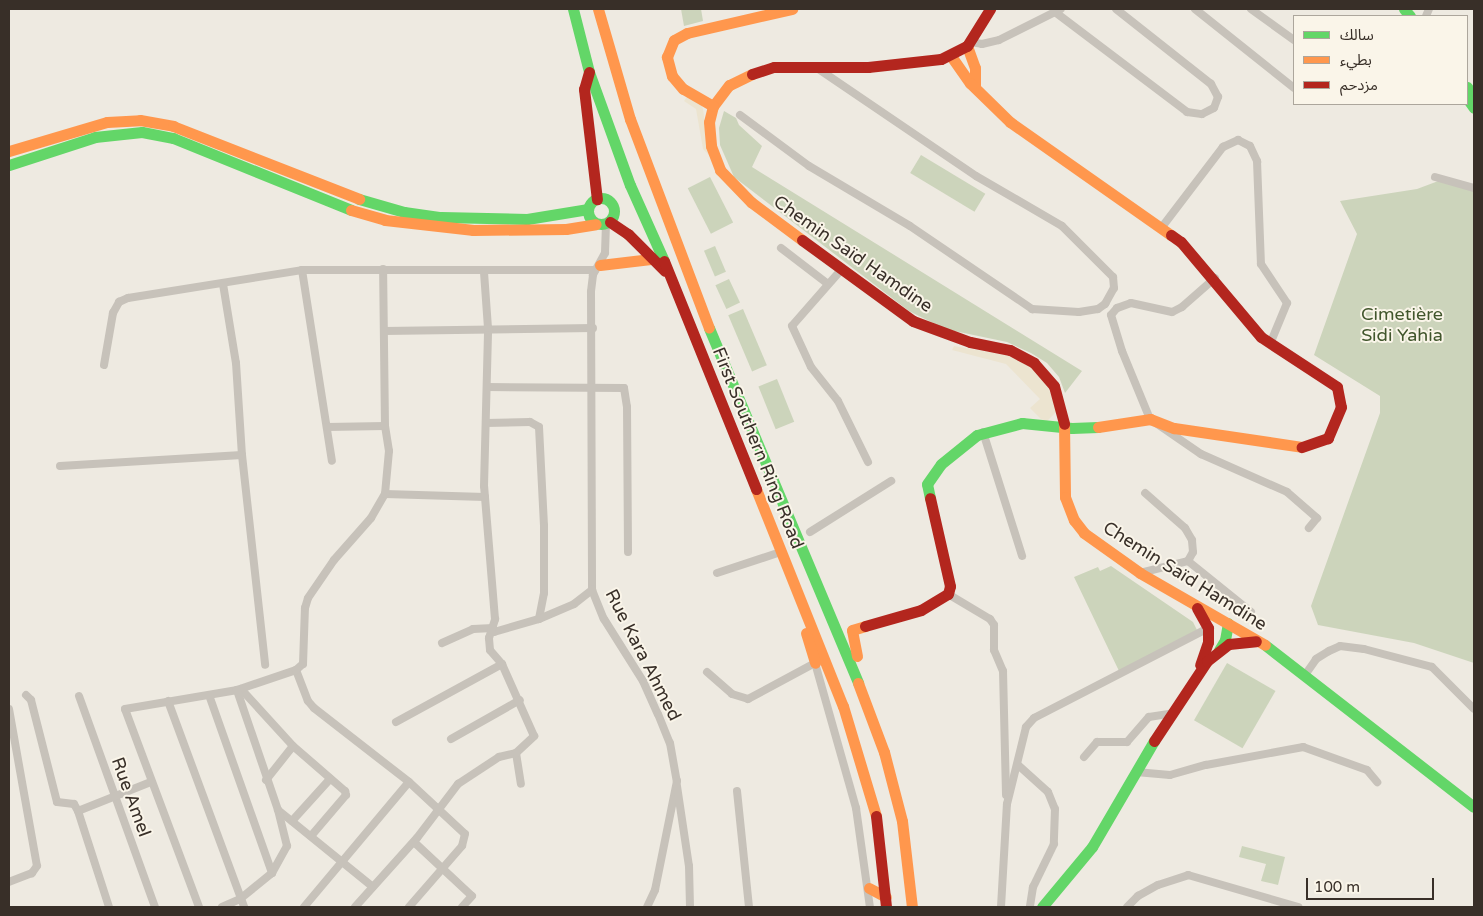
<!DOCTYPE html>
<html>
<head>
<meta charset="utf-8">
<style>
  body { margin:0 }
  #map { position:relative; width:1483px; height:916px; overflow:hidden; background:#eeeae1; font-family:"Varela Round","Noto Sans Arabic",sans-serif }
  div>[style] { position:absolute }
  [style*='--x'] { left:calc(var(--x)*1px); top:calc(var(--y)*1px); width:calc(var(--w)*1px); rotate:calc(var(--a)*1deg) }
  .green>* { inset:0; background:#ccd4bb; transform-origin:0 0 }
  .plaza>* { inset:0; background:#ece4d0 }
  .street>* { height:8px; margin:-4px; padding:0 4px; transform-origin:4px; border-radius:4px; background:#c7c2ba }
  .fast>* { height:11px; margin:-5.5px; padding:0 5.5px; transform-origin:5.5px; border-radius:5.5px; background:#63d668 }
  .fast>.ring { margin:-5.5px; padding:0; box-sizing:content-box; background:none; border:11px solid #63d668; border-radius:50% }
  .slow>* { height:11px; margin:-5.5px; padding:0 5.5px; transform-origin:5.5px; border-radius:5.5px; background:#ff974d }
  .jam>* { height:11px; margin:-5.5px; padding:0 5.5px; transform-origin:5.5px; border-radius:5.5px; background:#b3261e }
  span { translate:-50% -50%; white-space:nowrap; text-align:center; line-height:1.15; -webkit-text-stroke:4px #faf5e9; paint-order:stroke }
  .street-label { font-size:18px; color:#382f28 }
  .park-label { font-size:18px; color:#41562c }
  .frame { position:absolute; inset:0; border:10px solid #382f28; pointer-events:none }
  .legend { position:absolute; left:1293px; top:15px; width:175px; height:90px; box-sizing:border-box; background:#faf5e9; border:1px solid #aca69c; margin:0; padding:6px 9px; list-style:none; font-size:15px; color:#382f28 }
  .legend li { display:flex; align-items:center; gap:10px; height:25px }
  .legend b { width:25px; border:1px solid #aca69c }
  .scale { position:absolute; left:1306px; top:878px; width:128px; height:22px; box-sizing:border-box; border:2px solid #382f28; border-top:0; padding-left:6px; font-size:15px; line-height:18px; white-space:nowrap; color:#382f28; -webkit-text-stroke:4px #faf5e9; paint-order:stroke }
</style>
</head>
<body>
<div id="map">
  <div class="green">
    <div style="clip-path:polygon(681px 9px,701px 9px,703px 21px,684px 26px)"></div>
    <div style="clip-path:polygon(724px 111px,736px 118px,739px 125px,762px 146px,752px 167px,1082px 371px,1065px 393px,1059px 377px,1047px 363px,1031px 353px,1007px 342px,945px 329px,909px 311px,734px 177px,720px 145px,719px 128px)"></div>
    <div style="left:921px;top:155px;width:75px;height:21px;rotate:31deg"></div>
    <div style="left:710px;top:177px;width:51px;height:25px;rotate:63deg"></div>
    <div style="clip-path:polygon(1441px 180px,1474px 190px,1474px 663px,1414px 643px,1318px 625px,1311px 606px,1380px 413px,1380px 396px,1314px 355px,1357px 234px,1340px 201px,1417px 189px)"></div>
    <div style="left:715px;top:246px;width:28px;height:12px;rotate:67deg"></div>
    <div style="left:729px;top:279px;width:26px;height:15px;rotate:65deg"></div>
    <div style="left:743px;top:309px;width:61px;height:16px;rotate:67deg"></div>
    <div style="left:777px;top:379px;width:46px;height:20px;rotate:68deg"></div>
    <div style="clip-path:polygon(1111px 566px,1193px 622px,1197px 630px,1119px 671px,1074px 577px,1098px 567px,1100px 571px)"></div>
    <div style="left:1227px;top:663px;width:56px;height:66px;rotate:30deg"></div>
    <div style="clip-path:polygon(1242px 846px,1285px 857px,1278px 885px,1261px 881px,1266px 864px,1239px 857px)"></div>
  </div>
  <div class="plaza">
    <div style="clip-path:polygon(689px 94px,700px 102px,703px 109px,709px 155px,703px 149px,696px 109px,684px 101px)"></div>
    <div style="clip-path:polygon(954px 346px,1016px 357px,1035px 370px,1046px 383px,1058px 410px,1047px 421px,1041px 419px,1030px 408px,1040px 399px,1006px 364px,952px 350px)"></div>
  </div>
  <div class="street">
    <div style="--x:1195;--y:9;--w:127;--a:38.6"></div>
    <div style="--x:1251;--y:9;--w:53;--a:35.8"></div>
    <div style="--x:1055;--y:12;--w:166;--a:37.1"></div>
    <div style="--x:1187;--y:112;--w:15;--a:8"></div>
    <div style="--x:1202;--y:114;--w:13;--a:-27"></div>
    <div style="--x:1214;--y:108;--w:12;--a:-70"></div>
    <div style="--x:1218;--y:97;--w:15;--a:-118"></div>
    <div style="--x:1211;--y:84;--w:121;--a:-141.7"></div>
    <div style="--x:1426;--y:16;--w:8;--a:-67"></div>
    <div style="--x:970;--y:42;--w:12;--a:9"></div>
    <div style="--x:982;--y:44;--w:17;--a:-13"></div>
    <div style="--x:999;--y:40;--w:69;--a:-26.6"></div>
    <div style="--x:740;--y:115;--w:86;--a:36.5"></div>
    <div style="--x:809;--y:166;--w:117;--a:30.7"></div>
    <div style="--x:910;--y:226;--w:148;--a:34.2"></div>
    <div style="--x:1032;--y:309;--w:47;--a:3.7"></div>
    <div style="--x:1079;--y:312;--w:19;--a:-9"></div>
    <div style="--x:1098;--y:309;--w:9;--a:-36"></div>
    <div style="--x:1105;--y:304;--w:18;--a:-61"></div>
    <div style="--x:1114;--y:288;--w:11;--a:-95"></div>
    <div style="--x:1113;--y:277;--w:72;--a:-135"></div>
    <div style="--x:1062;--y:226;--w:99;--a:-149.8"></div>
    <div style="--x:976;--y:176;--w:192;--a:-145.8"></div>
    <div style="--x:1435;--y:177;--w:41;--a:15.8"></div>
    <div style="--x:606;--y:224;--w:29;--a:92"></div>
    <div style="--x:605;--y:253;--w:25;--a:119"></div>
    <div style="--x:593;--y:275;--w:17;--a:97"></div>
    <div style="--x:591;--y:292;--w:298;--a:89.8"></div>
    <div style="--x:592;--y:590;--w:31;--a:68"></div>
    <div style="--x:604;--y:619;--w:73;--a:57.8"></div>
    <div style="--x:643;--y:681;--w:36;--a:66"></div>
    <div style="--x:658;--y:714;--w:31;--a:68"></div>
    <div style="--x:670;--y:743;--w:39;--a:80"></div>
    <div style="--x:677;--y:781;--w:111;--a:101.4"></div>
    <div style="--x:655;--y:890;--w:19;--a:115"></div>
    <div style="--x:1162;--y:227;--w:101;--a:-52.7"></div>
    <div style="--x:1223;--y:147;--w:17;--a:-25"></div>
    <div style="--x:1238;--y:140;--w:13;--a:27"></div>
    <div style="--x:1250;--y:146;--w:17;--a:65"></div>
    <div style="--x:1257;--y:161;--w:103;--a:87.8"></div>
    <div style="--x:1261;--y:264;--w:47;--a:56.3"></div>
    <div style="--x:1287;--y:303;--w:44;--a:112.5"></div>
    <div style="--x:781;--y:248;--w:59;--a:37.5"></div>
    <div style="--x:302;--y:270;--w:193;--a:81.1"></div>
    <div style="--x:841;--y:270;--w:74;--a:131.2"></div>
    <div style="--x:792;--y:326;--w:45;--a:65.1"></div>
    <div style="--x:811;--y:367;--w:43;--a:51.5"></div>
    <div style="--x:838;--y:401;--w:68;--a:63.8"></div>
    <div style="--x:1215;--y:278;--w:44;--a:138.7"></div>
    <div style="--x:1182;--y:307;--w:11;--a:153"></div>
    <div style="--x:1172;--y:312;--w:42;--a:-167.6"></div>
    <div style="--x:1131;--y:303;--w:15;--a:160"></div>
    <div style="--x:1117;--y:308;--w:9;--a:131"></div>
    <div style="--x:1111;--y:315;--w:38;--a:73"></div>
    <div style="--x:1122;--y:351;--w:74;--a:67.6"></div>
    <div style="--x:1150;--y:419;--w:62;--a:34.5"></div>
    <div style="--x:1201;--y:454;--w:94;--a:23.8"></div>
    <div style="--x:1287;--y:492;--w:40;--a:41"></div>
    <div style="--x:1317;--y:518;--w:13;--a:129"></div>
    <div style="--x:223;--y:284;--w:80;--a:80.7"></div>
    <div style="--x:236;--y:363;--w:92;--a:86.3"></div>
    <div style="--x:242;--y:455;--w:211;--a:83.7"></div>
    <div style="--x:384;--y:331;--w:209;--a:-0.8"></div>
    <div style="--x:104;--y:365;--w:53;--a:-80.2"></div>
    <div style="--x:113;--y:313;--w:13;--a:-61"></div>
    <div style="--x:119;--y:302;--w:10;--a:-24"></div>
    <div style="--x:128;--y:298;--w:176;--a:-9.1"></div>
    <div style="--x:302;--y:270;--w:293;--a:0"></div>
    <div style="--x:487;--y:387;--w:137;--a:0.4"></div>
    <div style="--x:624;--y:388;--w:19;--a:81"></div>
    <div style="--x:627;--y:407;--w:145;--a:89.6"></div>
    <div style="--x:486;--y:423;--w:44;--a:-1.3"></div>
    <div style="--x:530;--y:422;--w:10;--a:29"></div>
    <div style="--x:539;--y:427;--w:99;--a:87.1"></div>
    <div style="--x:544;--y:526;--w:67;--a:90"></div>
    <div style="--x:544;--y:593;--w:26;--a:101"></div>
    <div style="--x:327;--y:427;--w:58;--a:-1"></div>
    <div style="--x:983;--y:432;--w:130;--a:72.5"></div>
    <div style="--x:60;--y:466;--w:182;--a:-3.5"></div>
    <div style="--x:385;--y:494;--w:100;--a:1.7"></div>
    <div style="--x:810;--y:532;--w:96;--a:-32.2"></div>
    <div style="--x:1188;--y:561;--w:81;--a:39"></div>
    <div style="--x:717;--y:573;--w:67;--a:-18.2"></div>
    <div style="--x:1140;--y:573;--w:49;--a:-14"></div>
    <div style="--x:1188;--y:561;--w:10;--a:-61"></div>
    <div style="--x:1193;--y:552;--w:12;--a:-95"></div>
    <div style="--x:1192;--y:540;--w:14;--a:-120"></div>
    <div style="--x:1185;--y:528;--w:53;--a:-138.8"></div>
    <div style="--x:948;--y:594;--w:49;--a:30.8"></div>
    <div style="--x:990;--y:619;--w:7;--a:56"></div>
    <div style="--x:994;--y:625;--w:25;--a:90"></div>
    <div style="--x:994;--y:650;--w:23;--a:67"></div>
    <div style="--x:1003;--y:671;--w:124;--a:88.6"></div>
    <div style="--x:442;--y:643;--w:34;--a:-24"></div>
    <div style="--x:473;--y:629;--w:20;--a:-3"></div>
    <div style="--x:493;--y:628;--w:4;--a:76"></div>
    <div style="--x:494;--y:632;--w:47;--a:-16.1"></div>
    <div style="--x:539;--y:619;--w:38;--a:-23"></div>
    <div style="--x:574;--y:604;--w:23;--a:-38"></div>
    <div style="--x:296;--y:670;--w:33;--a:69"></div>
    <div style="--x:308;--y:701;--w:9;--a:49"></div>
    <div style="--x:314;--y:708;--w:120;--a:37.9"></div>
    <div style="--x:409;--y:782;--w:76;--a:42.9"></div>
    <div style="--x:465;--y:834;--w:12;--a:104"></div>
    <div style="--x:462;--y:846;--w:81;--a:131"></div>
    <div style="--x:707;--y:672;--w:33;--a:41"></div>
    <div style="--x:732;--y:694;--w:17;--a:17"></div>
    <div style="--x:748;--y:699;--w:76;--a:-28.2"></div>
    <div style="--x:815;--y:663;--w:151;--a:74.2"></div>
    <div style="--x:856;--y:808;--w:100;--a:82"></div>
    <div style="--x:1305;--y:675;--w:19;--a:-55"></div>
    <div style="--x:1316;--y:659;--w:15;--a:-32"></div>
    <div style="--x:1329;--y:651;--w:12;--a:-24"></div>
    <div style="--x:1340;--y:646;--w:24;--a:7"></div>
    <div style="--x:1364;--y:649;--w:70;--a:14.8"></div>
    <div style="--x:1432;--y:667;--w:59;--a:45"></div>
    <div style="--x:241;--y:689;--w:77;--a:47.6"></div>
    <div style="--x:293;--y:746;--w:69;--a:40.9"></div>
    <div style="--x:345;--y:791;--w:4;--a:76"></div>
    <div style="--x:346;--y:795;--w:54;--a:130.5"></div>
    <div style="--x:26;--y:695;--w:7;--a:45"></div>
    <div style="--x:31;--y:700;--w:105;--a:75.7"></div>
    <div style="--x:57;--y:802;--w:17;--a:7"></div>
    <div style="--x:74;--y:804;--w:8;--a:60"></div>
    <div style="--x:78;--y:811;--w:101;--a:72.1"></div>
    <div style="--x:209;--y:695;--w:189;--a:70.5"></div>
    <div style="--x:79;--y:696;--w:224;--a:70.2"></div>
    <div style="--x:168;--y:701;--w:220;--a:69.7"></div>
    <div style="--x:9;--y:709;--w:159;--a:79.9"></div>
    <div style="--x:37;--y:866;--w:9;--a:126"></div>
    <div style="--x:32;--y:873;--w:25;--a:159"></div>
    <div style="--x:396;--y:722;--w:121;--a:-28.7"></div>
    <div style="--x:451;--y:739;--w:79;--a:-29.5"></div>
    <div style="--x:516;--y:753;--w:31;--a:81"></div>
    <div style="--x:1084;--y:757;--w:20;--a:-49"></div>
    <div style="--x:1097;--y:742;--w:30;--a:0"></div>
    <div style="--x:1127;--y:742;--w:33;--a:-49"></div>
    <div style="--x:1149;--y:717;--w:20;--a:-9"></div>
    <div style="--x:1018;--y:765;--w:40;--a:42"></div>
    <div style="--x:1048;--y:792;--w:18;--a:68"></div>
    <div style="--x:1055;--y:809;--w:35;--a:92"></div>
    <div style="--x:1054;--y:844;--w:48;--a:116"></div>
    <div style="--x:1033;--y:887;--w:20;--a:99"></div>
    <div style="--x:1136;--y:772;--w:34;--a:5"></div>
    <div style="--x:1170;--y:775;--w:37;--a:-16"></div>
    <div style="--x:1206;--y:765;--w:99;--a:-10.5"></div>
    <div style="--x:1303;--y:747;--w:68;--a:19.8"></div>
    <div style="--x:1367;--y:770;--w:16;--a:50"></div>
    <div style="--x:266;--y:780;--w:43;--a:-51.5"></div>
    <div style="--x:677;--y:786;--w:81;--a:81.5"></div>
    <div style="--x:689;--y:866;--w:41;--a:88.6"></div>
    <div style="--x:737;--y:791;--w:117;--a:84.1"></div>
    <div style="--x:278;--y:810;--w:122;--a:39"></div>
    <div style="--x:78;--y:811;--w:79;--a:-21.7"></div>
    <div style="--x:292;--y:821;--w:57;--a:-47.9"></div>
    <div style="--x:414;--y:842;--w:79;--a:43"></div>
    <div style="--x:472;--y:896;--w:15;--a:132"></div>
    <div style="--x:199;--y:907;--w:211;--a:-110.5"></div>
    <div style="--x:125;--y:709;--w:114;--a:-9.6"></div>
    <div style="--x:237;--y:690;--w:62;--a:-18.7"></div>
    <div style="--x:296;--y:670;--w:9;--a:-41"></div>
    <div style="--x:303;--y:664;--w:56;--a:-88"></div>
    <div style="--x:305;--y:608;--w:10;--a:-73"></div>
    <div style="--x:308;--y:598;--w:46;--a:-55.6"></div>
    <div style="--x:334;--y:560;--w:56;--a:-48.6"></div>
    <div style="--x:371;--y:518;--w:28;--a:-60"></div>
    <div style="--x:385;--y:494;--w:43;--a:-84.7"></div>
    <div style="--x:389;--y:451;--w:25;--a:-99"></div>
    <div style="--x:385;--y:426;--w:157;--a:-90.7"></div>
    <div style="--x:222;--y:907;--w:20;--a:-24"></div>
    <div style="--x:240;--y:899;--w:41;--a:-39.1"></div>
    <div style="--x:272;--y:873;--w:31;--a:-61"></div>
    <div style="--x:287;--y:846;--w:37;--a:-104"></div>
    <div style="--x:278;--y:810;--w:127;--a:-108.9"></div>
    <div style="--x:304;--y:907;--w:163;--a:-50"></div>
    <div style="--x:355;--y:907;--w:93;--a:-48.1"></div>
    <div style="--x:417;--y:838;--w:68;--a:-52.8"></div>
    <div style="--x:458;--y:784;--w:49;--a:-33.4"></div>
    <div style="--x:499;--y:757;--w:17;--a:-13"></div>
    <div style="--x:516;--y:753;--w:25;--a:-43"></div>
    <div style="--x:534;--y:736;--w:79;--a:-114"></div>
    <div style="--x:502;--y:664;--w:18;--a:-131"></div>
    <div style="--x:490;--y:650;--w:12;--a:-95"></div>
    <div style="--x:489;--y:638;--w:20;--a:-72"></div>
    <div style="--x:495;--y:619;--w:133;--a:-94.7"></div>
    <div style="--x:484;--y:486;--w:158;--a:-88.5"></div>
    <div style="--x:488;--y:328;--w:56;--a:-94.1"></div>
    <div style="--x:1001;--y:907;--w:103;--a:-86.7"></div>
    <div style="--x:1007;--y:804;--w:79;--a:-76.1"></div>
    <div style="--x:1026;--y:727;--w:12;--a:-48"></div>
    <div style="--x:1034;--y:718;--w:196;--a:-27.3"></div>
    <div style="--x:1127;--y:907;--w:16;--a:-45"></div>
    <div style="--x:1138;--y:896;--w:23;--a:-29"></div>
    <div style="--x:1158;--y:885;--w:32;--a:-18"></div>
    <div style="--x:1188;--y:875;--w:115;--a:16.2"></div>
  </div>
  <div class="fast">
    <div style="--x:573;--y:9;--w:65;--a:75.7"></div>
    <div style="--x:589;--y:72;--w:120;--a:70.1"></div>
    <div style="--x:630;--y:185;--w:83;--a:65.9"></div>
    <div style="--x:1404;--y:9;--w:9;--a:49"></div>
    <div style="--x:1467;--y:87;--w:12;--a:55"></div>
    <div style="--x:1467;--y:98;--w:12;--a:55"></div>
    <div style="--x:9;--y:165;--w:90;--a:-18"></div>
    <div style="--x:95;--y:137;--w:47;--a:-6.1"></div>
    <div style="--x:142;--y:132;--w:32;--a:11"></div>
    <div style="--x:173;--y:138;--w:192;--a:22"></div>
    <div class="ring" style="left:588px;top:198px;width:15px;height:15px"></div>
    <div style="--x:359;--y:199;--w:47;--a:16.1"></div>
    <div style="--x:404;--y:212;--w:37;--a:8"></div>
    <div style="--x:441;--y:217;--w:86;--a:1.3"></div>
    <div style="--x:527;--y:219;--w:62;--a:-9.3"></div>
    <div style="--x:709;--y:328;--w:385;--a:67.2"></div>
    <div style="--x:930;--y:498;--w:14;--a:-102"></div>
    <div style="--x:927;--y:484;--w:24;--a:-55"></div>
    <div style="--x:941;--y:464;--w:46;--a:-38.9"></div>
    <div style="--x:977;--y:435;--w:47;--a:-14.9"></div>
    <div style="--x:1022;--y:423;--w:50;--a:5.7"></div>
    <div style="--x:1072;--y:428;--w:26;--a:-2"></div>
    <div style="--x:1265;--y:645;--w:264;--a:37.8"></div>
    <div style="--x:1219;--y:650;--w:12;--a:-59"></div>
    <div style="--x:1225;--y:640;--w:17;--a:-80"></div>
    <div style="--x:1042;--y:907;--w:78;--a:-50.2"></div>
    <div style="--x:1092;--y:847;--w:123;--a:-59.7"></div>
  </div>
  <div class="slow">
    <div style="--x:598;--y:9;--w:115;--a:73.8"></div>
    <div style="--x:630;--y:119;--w:223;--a:69.3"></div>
    <div style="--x:967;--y:46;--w:23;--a:70"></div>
    <div style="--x:975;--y:68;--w:19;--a:90"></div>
    <div style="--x:951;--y:56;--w:33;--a:55"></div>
    <div style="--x:970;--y:83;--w:56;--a:44.3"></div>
    <div style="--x:1010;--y:122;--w:197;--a:35.1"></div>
    <div style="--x:752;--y:74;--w:25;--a:154"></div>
    <div style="--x:729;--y:85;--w:26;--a:127"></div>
    <div style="--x:713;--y:106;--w:16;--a:104"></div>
    <div style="--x:709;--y:122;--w:24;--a:85"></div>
    <div style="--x:711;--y:146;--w:26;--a:69"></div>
    <div style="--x:720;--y:170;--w:45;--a:45.9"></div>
    <div style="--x:751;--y:202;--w:64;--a:36.7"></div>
    <div style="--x:713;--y:106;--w:34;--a:-150"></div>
    <div style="--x:683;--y:89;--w:17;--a:-130"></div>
    <div style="--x:672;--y:76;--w:20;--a:-105"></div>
    <div style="--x:667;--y:57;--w:18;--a:-68"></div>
    <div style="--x:674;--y:40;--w:15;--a:-28"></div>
    <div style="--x:687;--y:33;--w:108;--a:-12.9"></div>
    <div style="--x:9;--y:151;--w:102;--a:-16.5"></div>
    <div style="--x:107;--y:122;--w:33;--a:-3"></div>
    <div style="--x:140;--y:120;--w:34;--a:10"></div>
    <div style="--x:173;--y:126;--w:200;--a:21.4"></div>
    <div style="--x:351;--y:210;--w:35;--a:16"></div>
    <div style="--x:385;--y:220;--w:89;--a:6.5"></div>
    <div style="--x:473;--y:230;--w:93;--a:-0.6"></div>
    <div style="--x:566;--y:229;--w:30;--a:-9"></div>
    <div style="--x:600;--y:265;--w:51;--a:-6.7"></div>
    <div style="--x:1064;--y:424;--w:73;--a:89.2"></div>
    <div style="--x:1065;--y:497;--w:25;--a:69"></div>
    <div style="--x:1074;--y:520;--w:16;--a:52"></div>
    <div style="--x:1084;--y:533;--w:69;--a:35.5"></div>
    <div style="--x:1140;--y:573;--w:144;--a:29.9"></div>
    <div style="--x:1098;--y:427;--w:53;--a:-8.7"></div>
    <div style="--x:1150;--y:419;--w:26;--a:21"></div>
    <div style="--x:1174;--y:428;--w:129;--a:8.4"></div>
    <div style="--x:756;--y:489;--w:234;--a:68.2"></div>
    <div style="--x:843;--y:706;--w:115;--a:73.3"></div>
    <div style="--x:806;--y:633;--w:31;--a:73"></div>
    <div style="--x:857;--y:656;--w:26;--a:-101"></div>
    <div style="--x:852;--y:630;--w:14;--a:-17"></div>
    <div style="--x:858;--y:683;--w:74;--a:69.4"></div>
    <div style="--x:884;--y:752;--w:71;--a:75.4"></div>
    <div style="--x:902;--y:821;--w:87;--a:83.4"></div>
    <div style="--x:869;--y:888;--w:19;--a:28"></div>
  </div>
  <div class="jam">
    <div style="--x:589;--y:72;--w:18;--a:106"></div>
    <div style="--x:584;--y:89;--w:111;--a:83.3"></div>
    <div style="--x:752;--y:74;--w:23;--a:-18"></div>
    <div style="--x:774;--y:67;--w:94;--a:0"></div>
    <div style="--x:868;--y:67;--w:73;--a:-6.3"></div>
    <div style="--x:941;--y:59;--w:29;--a:-27"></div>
    <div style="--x:967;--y:46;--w:44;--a:-58.1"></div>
    <div style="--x:610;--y:222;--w:22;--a:34"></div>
    <div style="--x:628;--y:234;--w:52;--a:45"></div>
    <div style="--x:1171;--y:235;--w:12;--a:35"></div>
    <div style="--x:1181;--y:242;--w:124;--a:49.9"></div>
    <div style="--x:1261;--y:337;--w:91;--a:33.3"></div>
    <div style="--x:1337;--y:387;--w:20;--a:79"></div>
    <div style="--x:1341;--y:407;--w:34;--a:113"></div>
    <div style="--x:1328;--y:438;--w:28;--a:161"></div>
    <div style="--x:802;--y:240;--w:137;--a:36.1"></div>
    <div style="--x:913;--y:321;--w:61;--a:20.2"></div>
    <div style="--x:970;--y:342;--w:41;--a:11.3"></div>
    <div style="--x:1010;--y:350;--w:27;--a:28"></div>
    <div style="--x:1034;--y:363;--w:30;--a:49"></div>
    <div style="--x:1054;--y:386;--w:39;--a:75"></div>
    <div style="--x:664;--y:261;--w:246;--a:68"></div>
    <div style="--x:1197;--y:608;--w:23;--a:61"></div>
    <div style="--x:1208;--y:628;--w:14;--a:90"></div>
    <div style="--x:1208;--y:642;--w:24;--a:109"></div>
    <div style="--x:865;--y:626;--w:58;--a:-15.9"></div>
    <div style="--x:921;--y:610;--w:31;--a:-31"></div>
    <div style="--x:948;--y:594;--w:8;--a:-76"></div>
    <div style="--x:950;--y:586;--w:90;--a:-102.8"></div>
    <div style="--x:1154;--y:741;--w:96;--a:-56.5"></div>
    <div style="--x:1207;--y:661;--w:28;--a:-38"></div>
    <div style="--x:1229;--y:644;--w:27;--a:-6"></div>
    <div style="--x:876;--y:816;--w:92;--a:83.7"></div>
  </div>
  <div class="street-label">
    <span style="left:853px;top:254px;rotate:35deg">Chemin Saïd Hamdine</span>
    <span style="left:758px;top:448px;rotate:68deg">First Southern Ring Road</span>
    <span style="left:1185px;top:576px;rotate:32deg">Chemin Saïd Hamdine</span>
    <span style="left:643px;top:655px;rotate:63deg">Rue Kara Ahmed</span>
    <span style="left:131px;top:797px;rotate:70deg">Rue Amel</span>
  </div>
  <div class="park-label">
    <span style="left:1402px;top:325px">Cimetière<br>Sidi Yahia</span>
  </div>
  <div class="frame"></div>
  <ul class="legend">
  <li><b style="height:6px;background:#63d668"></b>سالك</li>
  <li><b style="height:6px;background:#ff974d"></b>بطيء</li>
  <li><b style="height:6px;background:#b3261e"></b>مزدحم</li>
  </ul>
  <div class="scale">100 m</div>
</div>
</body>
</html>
